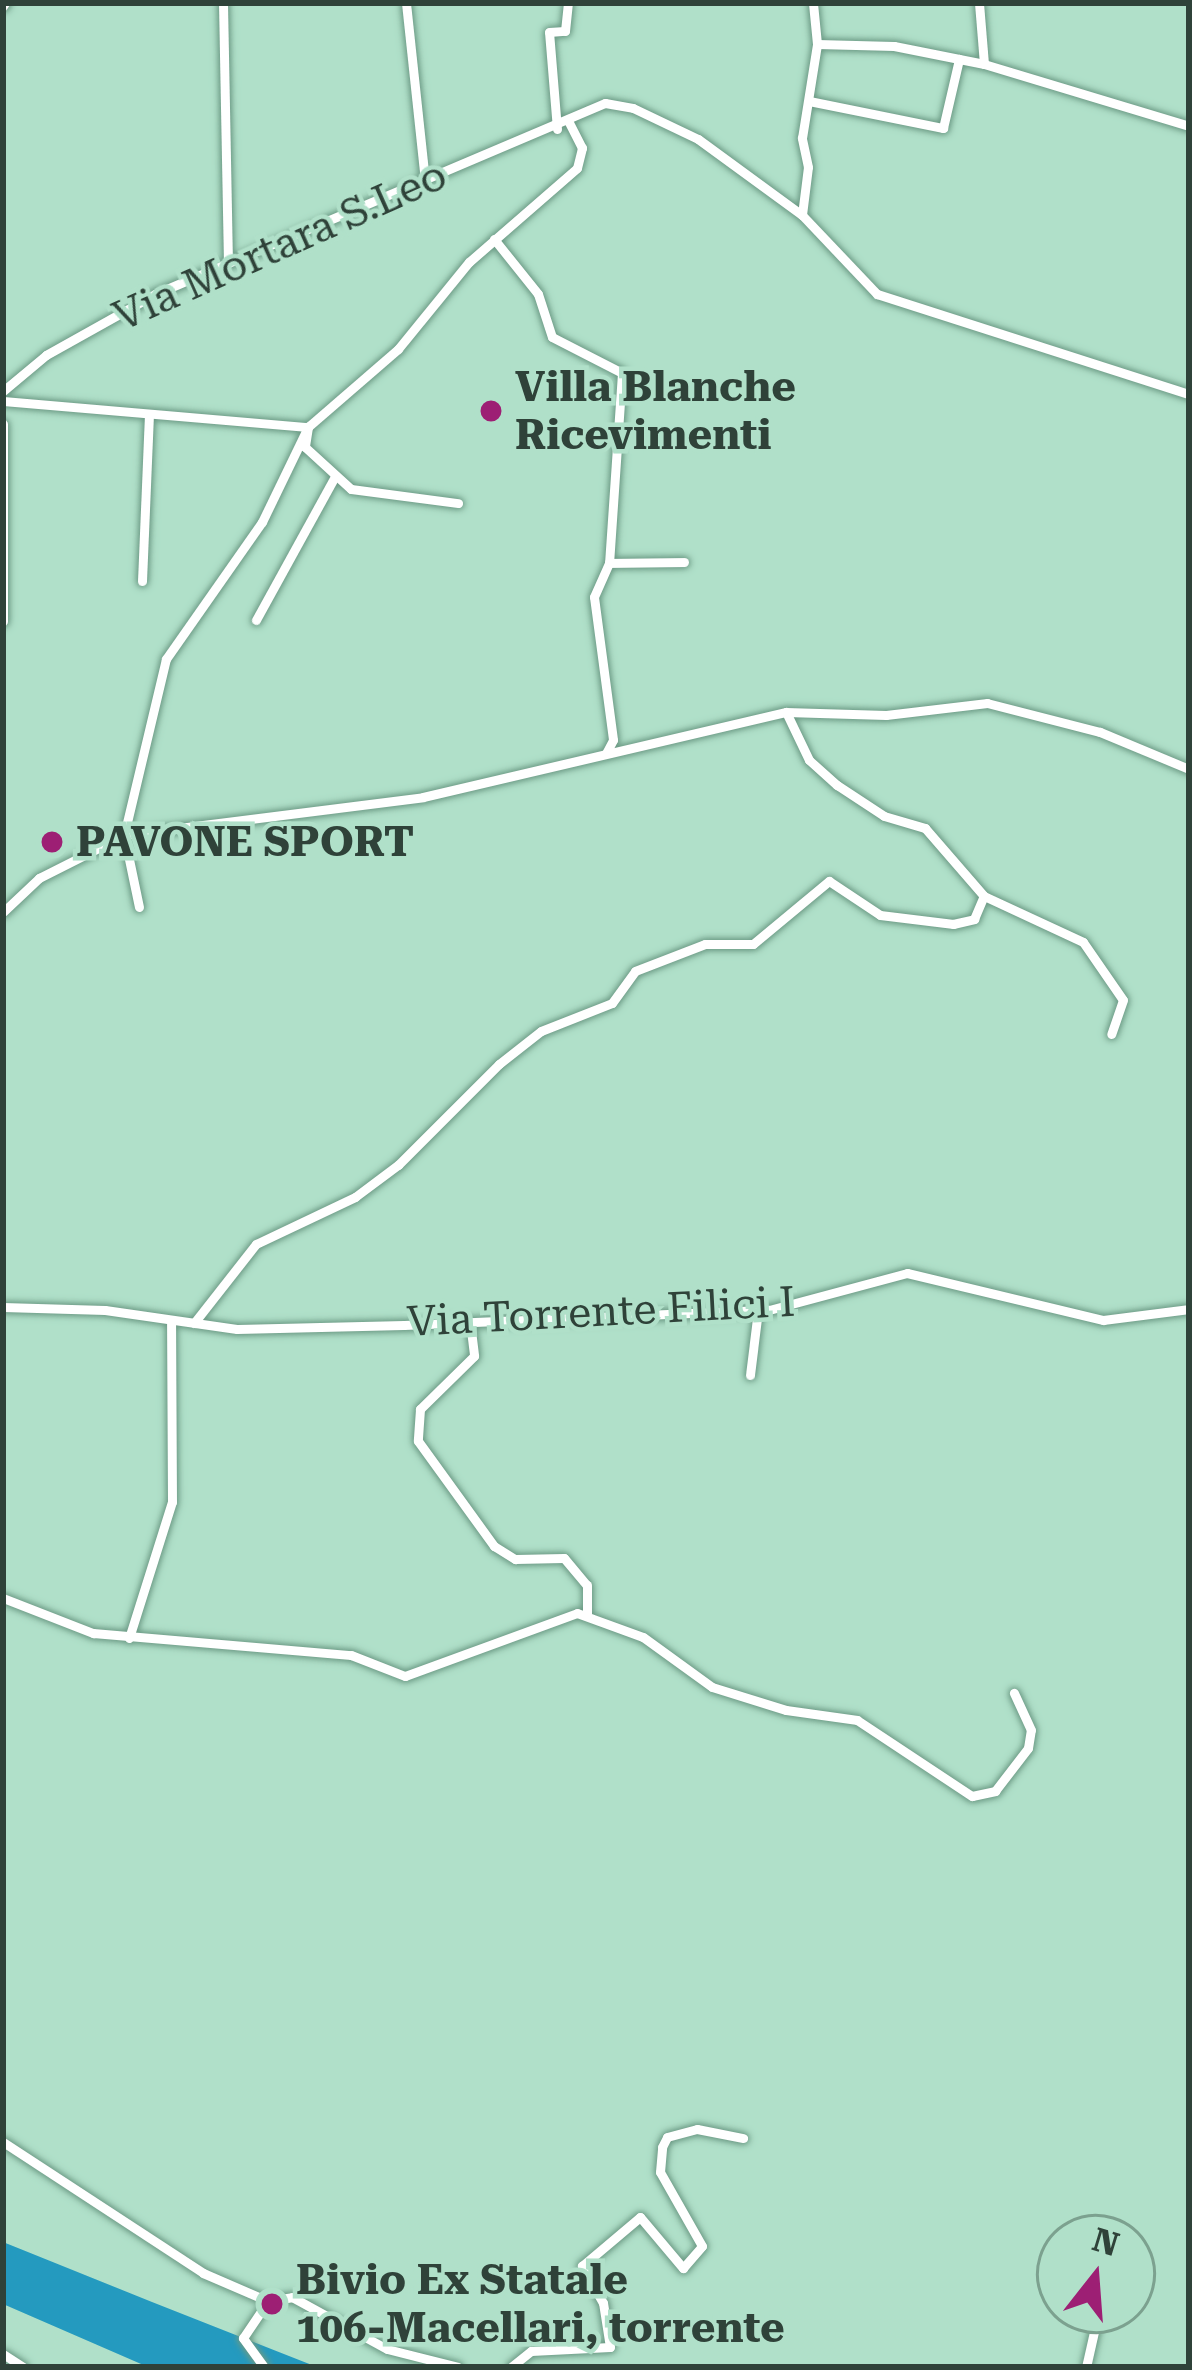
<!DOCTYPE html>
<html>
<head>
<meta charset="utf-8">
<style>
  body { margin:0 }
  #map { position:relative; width:1192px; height:2370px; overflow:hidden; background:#b0e0c9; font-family:"Roboto Serif",serif }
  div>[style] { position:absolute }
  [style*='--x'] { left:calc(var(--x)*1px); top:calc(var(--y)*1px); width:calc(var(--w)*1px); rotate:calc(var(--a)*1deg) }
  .water>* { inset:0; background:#249abf }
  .roads { filter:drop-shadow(0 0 3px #6c9a85) drop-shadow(0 0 3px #6c9a85) }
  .minor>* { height:9px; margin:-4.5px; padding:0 4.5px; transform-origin:4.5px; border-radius:4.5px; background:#fff }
  .dots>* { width:33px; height:33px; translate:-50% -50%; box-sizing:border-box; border:6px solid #b0e0c9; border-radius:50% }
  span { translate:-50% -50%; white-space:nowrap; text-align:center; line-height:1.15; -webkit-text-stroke:9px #b0e0c9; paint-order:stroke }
  .street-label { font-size:42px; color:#2f4239 }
  .poi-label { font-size:42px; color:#2f4239; font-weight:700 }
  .left { translate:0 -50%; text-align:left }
  .frame { position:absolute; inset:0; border:6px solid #2f4239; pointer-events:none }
  .north { position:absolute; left:1036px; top:2214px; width:120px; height:120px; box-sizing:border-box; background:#b0e0c9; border:3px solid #7ca18f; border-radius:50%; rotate:17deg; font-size:33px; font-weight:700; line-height:48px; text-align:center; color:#2f4239 }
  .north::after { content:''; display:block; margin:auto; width:42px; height:54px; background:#9d1f74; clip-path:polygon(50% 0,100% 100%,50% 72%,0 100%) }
</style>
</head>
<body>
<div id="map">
  <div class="water">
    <div style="clip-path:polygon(3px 2242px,152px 2302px,317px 2367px,148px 2367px,3px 2304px)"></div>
  </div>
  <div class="roads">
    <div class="minor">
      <div style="--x:223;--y:3;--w:258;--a:88.9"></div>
      <div style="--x:406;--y:3;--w:178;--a:83.9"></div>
      <div style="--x:979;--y:3;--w:61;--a:85.3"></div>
      <div style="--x:3;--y:6;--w:4;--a:-56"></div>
      <div style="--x:817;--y:44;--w:77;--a:1.5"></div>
      <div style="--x:894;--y:46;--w:92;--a:11.3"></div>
      <div style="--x:984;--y:64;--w:214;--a:16.8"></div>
      <div style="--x:809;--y:101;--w:137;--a:11.4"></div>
      <div style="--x:943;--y:128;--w:71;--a:-76.9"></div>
      <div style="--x:557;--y:129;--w:97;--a:-94.7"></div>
      <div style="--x:549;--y:32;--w:16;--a:-4"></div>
      <div style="--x:565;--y:31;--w:28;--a:-84"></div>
      <div style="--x:802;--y:215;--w:48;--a:-82.9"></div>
      <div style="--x:808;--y:167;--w:30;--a:-102"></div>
      <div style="--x:802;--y:138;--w:95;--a:-80.9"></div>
      <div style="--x:817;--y:44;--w:41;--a:-95.6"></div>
      <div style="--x:494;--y:239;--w:70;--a:51.3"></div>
      <div style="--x:538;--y:294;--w:45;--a:72"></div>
      <div style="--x:552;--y:337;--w:79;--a:27.2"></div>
      <div style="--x:622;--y:373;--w:190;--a:93.9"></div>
      <div style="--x:609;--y:563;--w:37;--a:114"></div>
      <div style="--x:594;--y:597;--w:144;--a:82.4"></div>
      <div style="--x:613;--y:740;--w:15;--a:118"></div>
      <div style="--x:3;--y:391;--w:56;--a:-39.9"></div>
      <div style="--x:46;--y:355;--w:125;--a:-29.2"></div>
      <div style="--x:155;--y:294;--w:489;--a:-23"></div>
      <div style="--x:605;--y:103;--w:28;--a:10"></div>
      <div style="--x:633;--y:108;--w:72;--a:25.5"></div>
      <div style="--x:698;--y:139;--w:129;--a:36.2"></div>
      <div style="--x:802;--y:215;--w:109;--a:46.5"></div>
      <div style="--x:877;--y:294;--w:328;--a:17.8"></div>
      <div style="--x:3;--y:401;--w:306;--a:4.9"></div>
      <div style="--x:308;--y:427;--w:20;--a:99"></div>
      <div style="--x:305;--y:447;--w:62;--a:42.4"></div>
      <div style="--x:351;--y:489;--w:108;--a:7.5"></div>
      <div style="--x:3;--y:424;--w:197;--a:90"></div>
      <div style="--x:609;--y:563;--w:75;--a:-0.8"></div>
      <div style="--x:142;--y:581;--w:167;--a:-87.6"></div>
      <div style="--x:256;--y:620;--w:162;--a:-61.2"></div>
      <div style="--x:786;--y:712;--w:53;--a:64.4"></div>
      <div style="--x:809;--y:760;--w:38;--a:42"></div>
      <div style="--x:837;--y:785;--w:56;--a:33.4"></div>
      <div style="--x:884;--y:816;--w:43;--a:16.3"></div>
      <div style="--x:925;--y:828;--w:90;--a:49.1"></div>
      <div style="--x:984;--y:896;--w:109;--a:24.9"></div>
      <div style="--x:1083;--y:942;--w:70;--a:55.4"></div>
      <div style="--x:1123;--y:1000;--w:36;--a:109"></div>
      <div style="--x:139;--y:907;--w:74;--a:-101.8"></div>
      <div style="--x:124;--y:835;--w:181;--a:-76.6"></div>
      <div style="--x:166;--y:659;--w:167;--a:-55"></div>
      <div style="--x:262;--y:522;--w:106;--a:-64.2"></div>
      <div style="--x:308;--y:427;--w:119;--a:-40.9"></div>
      <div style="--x:398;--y:349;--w:112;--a:-50.8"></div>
      <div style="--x:469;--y:262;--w:143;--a:-41"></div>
      <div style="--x:577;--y:168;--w:21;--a:-76"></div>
      <div style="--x:582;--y:148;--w:30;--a:-117"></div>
      <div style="--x:3;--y:912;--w:50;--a:-43.4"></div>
      <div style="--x:39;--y:878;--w:95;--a:-26.8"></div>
      <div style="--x:124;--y:835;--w:301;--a:-7.2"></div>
      <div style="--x:423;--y:797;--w:373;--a:-13.2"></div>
      <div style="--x:786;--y:712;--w:100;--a:1.7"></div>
      <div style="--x:886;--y:715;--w:102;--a:-6.8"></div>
      <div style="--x:987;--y:703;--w:117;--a:14.4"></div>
      <div style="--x:1100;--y:732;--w:96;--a:22.6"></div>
      <div style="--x:3;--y:1307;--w:102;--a:1.7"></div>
      <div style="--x:105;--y:1310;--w:133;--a:8.2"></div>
      <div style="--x:237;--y:1329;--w:167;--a:-1.4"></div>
      <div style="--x:404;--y:1325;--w:365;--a:-2.4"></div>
      <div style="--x:769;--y:1310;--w:143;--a:-15"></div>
      <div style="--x:907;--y:1273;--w:202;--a:13.5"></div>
      <div style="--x:1103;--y:1320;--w:87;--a:-7.3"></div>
      <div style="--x:470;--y:1322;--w:34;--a:83"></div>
      <div style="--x:474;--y:1356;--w:76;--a:135.5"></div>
      <div style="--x:420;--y:1409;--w:32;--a:94"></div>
      <div style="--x:418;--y:1441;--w:130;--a:54.1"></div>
      <div style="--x:494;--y:1546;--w:25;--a:32"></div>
      <div style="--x:515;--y:1559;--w:49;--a:-1.2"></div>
      <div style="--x:564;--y:1558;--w:35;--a:50"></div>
      <div style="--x:587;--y:1585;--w:31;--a:90"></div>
      <div style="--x:194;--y:1323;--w:100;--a:-51.9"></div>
      <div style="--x:256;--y:1244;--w:110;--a:-25.4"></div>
      <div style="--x:355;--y:1197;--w:54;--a:-36.7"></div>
      <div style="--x:398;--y:1165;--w:143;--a:-45"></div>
      <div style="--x:499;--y:1064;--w:53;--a:-38.2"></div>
      <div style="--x:541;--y:1031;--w:76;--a:-21.5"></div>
      <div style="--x:612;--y:1003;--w:39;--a:-54"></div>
      <div style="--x:635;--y:971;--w:75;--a:-21.1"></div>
      <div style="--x:705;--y:944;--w:48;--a:0"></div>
      <div style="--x:753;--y:944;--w:99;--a:-39.7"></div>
      <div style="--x:829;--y:881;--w:61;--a:33.7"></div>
      <div style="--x:880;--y:915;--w:74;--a:7"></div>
      <div style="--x:953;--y:924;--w:22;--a:-13"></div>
      <div style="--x:974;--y:919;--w:25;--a:-67"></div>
      <div style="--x:750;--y:1375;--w:65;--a:-83"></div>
      <div style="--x:3;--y:1598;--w:97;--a:21.3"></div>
      <div style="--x:93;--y:1633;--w:259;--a:4.9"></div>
      <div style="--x:351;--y:1655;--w:58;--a:21.3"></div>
      <div style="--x:405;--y:1676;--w:183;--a:-20.1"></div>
      <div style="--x:577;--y:1613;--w:70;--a:20"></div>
      <div style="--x:643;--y:1637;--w:85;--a:35.9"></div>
      <div style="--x:712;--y:1687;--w:77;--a:17.3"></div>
      <div style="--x:786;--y:1710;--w:72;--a:8"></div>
      <div style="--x:857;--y:1720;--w:138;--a:33.5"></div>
      <div style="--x:972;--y:1796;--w:24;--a:-12"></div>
      <div style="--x:995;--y:1791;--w:54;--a:-52.5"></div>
      <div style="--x:1028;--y:1748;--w:18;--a:-81"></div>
      <div style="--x:1031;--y:1730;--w:41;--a:-114.7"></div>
      <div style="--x:129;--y:1638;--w:143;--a:-72.5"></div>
      <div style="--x:172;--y:1502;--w:182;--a:-90.3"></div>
      <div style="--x:3;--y:2142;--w:239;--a:33.2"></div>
      <div style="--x:203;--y:2273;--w:71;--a:23.3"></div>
      <div style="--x:268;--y:2301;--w:24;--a:-9"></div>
      <div style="--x:292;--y:2297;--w:108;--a:28.7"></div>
      <div style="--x:387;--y:2349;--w:73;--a:14.2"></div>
      <div style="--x:3;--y:2354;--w:24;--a:33"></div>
      <div style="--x:264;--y:2367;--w:36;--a:-126"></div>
      <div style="--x:243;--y:2338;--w:45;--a:-56"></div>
      <div style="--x:511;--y:2367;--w:26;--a:-39"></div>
      <div style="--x:531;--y:2351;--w:79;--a:-2.9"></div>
      <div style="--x:610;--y:2347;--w:45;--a:-99"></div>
      <div style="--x:603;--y:2303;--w:43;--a:-119.6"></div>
      <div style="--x:582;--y:2266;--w:76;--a:-40.2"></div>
      <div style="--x:640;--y:2217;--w:67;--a:49.9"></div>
      <div style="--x:683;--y:2268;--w:29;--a:-49"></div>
      <div style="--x:702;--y:2246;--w:85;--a:-119.6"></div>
      <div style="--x:660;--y:2172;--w:25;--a:-85"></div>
      <div style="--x:662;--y:2147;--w:11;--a:-63"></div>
      <div style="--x:667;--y:2137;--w:31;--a:-15"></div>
      <div style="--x:697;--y:2129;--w:47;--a:11.1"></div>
      <div style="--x:1086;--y:2367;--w:58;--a:-77.2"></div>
    </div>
  </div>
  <div class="dots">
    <div style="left:491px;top:411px;background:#9d1f74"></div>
    <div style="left:52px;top:842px;background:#9d1f74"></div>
    <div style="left:272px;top:2304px;background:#9d1f74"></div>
  </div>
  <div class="street-label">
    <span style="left:280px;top:246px;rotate:-24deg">Via Mortara S.Leo</span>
    <span style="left:601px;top:1312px;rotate:-3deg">Via Torrente Filici I</span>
  </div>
  <div class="poi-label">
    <span class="left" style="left:515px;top:411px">Villa Blanche<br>Ricevimenti</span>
    <span class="left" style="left:76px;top:842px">PAVONE SPORT</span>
    <span class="left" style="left:296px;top:2304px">Bivio Ex Statale<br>106-Macellari, torrente</span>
  </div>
  <div class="frame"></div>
  <div class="north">N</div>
</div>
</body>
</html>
